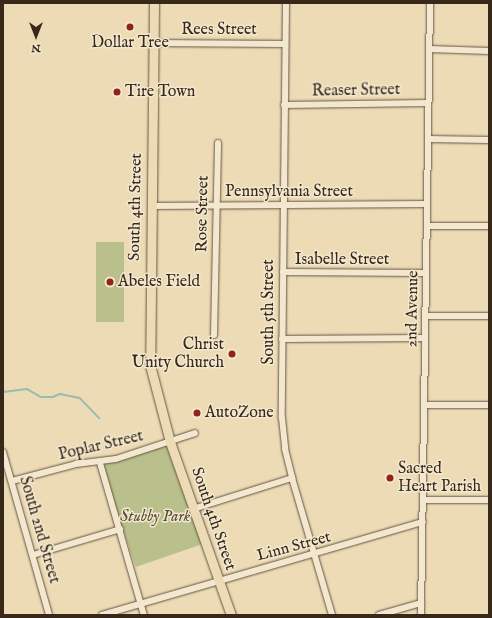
<!DOCTYPE html>
<html>
<head>
<meta charset="utf-8">
<style>
  body { margin:0 }
  #map { position:relative; width:492px; height:618px; overflow:hidden; background:#ecdbb5; font-family:"IM FELL English",serif }
  div>[style] { position:absolute }
  [style*='--x'] { left:calc(var(--x)*1px); top:calc(var(--y)*1px); width:calc(var(--w)*1px); rotate:calc(var(--a)*1deg) }
  .green>* { inset:0; background:#b9c08c; transform-origin:0 0 }
  .stream>* { height:1.5px; margin:-0.75px; padding:0 0.75px; transform-origin:0.75px; border-radius:0.75px; background:#99bbb0 }
  .roads { filter:drop-shadow(0 0 1px #645541) drop-shadow(0 0 1px #645541) }
  .minor>* { height:6px; margin:-3px; padding:0 3px; transform-origin:3px; border-radius:3px; background:#f3e8cf }
  .highway>* { height:9px; margin:-4.5px; padding:0 4.5px; transform-origin:4.5px; border-radius:4.5px; background:#ecdbb5 }
  .dots>* { width:11px; height:11px; translate:-50% -50%; box-sizing:border-box; border:2px solid #f3e8cf; border-radius:50% }
  span { translate:-50% -50%; white-space:nowrap; text-align:center; line-height:1.15; -webkit-text-stroke:3px #f3e8cf; paint-order:stroke }
  .street-label { font-size:16px; color:#37281a }
  .poi-label { font-size:16px; color:#37281a }
  .left { translate:0 -50%; text-align:left }
  .right { translate:-100% -50%; text-align:right }
  .park-label { font-size:16px; color:#584e36; font-style:italic }
  .frame { position:absolute; inset:0; border:4px solid #37281a; pointer-events:none }
  .north { position:absolute; left:16px; top:16px; width:40px; height:40px; -webkit-text-stroke:3px #f3e8cf; paint-order:stroke; rotate:180deg; font-size:11px; font-weight:700; line-height:16px; text-align:center; color:#37281a }
  .north::after { content:''; display:block; margin:auto; width:14px; height:18px; background:#37281a; clip-path:polygon(50% 0,100% 100%,50% 72%,0 100%) }
</style>
</head>
<body>
<div id="map">
  <div class="green">
    <div style="left:96px;top:242px;width:28px;height:80px"></div>
    <div style="left:170px;top:442px;width:107px;height:73px;rotate:71deg"></div>
  </div>
  <div class="stream">
    <div style="--x:3;--y:392;--w:24;--a:-7"></div>
    <div style="--x:27;--y:389;--w:16;--a:30"></div>
    <div style="--x:41;--y:397;--w:12;--a:0"></div>
    <div style="--x:53;--y:397;--w:8;--a:-23"></div>
    <div style="--x:60;--y:394;--w:20;--a:11"></div>
    <div style="--x:80;--y:398;--w:28;--a:46"></div>
  </div>
  <div class="roads">
    <div class="minor">
      <div style="--x:286;--y:3;--w:415;--a:90.6"></div>
      <div style="--x:282;--y:418;--w:31;--a:84"></div>
      <div style="--x:285;--y:449;--w:30;--a:76"></div>
      <div style="--x:292;--y:478;--w:143;--a:73.7"></div>
      <div style="--x:153;--y:43;--w:132;--a:0.4"></div>
      <div style="--x:429;--y:49;--w:60;--a:1.9"></div>
      <div style="--x:284;--y:105;--w:144;--a:-0.8"></div>
      <div style="--x:428;--y:139;--w:61;--a:0.9"></div>
      <div style="--x:151;--y:206;--w:276;--a:-0.4"></div>
      <div style="--x:427;--y:226;--w:62;--a:0"></div>
      <div style="--x:283;--y:272;--w:143;--a:0.4"></div>
      <div style="--x:425;--y:316;--w:64;--a:0"></div>
      <div style="--x:214;--y:335;--w:192;--a:-88.8"></div>
      <div style="--x:282;--y:339;--w:143;--a:-0.4"></div>
      <div style="--x:424;--y:405;--w:65;--a:0"></div>
      <div style="--x:3;--y:452;--w:169;--a:74.2"></div>
      <div style="--x:100;--y:463;--w:158;--a:73.9"></div>
      <div style="--x:12;--y:481;--w:66;--a:-14.9"></div>
      <div style="--x:76;--y:464;--w:40;--a:-7.1"></div>
      <div style="--x:116;--y:459;--w:83;--a:-18.2"></div>
      <div style="--x:423;--y:500;--w:66;--a:0"></div>
      <div style="--x:193;--y:509;--w:104;--a:-17.4"></div>
      <div style="--x:33;--y:555;--w:91;--a:-16.6"></div>
      <div style="--x:102;--y:615;--w:334;--a:-16.2"></div>
      <div style="--x:379;--y:615;--w:44;--a:-15.9"></div>
      <div style="--x:421;--y:615;--w:612;--a:-89.16"></div>
    </div>
    <div class="highway">
      <div style="--x:154;--y:3;--w:362;--a:90.6"></div>
      <div style="--x:150;--y:365;--w:80;--a:75.4"></div>
      <div style="--x:170;--y:442;--w:183;--a:70.6"></div>
    </div>
  </div>
  <div class="dots">
    <div style="left:130px;top:27px;background:#8f2418"></div>
    <div style="left:117px;top:92px;background:#8f2418"></div>
    <div style="left:110px;top:282px;background:#8f2418"></div>
    <div style="left:232px;top:354px;background:#8f2418"></div>
    <div style="left:197px;top:413px;background:#8f2418"></div>
    <div style="left:390px;top:478px;background:#8f2418"></div>
  </div>
  <div class="street-label">
    <span style="left:219px;top:30px">Rees Street</span>
    <span style="left:356px;top:91px;rotate:-1deg">Reaser Street</span>
    <span style="left:289px;top:192px">Pennsylvania Street</span>
    <span style="left:136px;top:207px;rotate:-89deg">South 4th Street</span>
    <span style="left:203px;top:214px;rotate:-89deg">Rose Street</span>
    <span style="left:342px;top:260px">Isabelle Street</span>
    <span style="left:413px;top:309px;rotate:-89deg">2nd Avenue</span>
    <span style="left:269px;top:312px;rotate:-90deg">South 5th Street</span>
    <span style="left:101px;top:446px;rotate:-13deg">Poplar Street</span>
    <span style="left:213px;top:519px;rotate:71deg">South 4th Street</span>
    <span style="left:39px;top:530px;rotate:74deg">South 2nd Street</span>
    <span style="left:294px;top:547px;rotate:-15deg">Linn Street</span>
  </div>
  <div class="poi-label">
    <span style="left:130px;top:43px">Dollar Tree</span>
    <span class="left" style="left:125px;top:92px">Tire Town</span>
    <span class="left" style="left:118px;top:282px">Abeles Field</span>
    <span class="right" style="left:224px;top:354px">Christ<br>Unity Church</span>
    <span class="left" style="left:205px;top:413px">AutoZone</span>
    <span class="left" style="left:398px;top:478px">Sacred<br>Heart Parish</span>
  </div>
  <div class="park-label">
    <span style="left:155px;top:517px">Stubby Park</span>
  </div>
  <div class="frame"></div>
  <div class="north">N</div>
</div>
</body>
</html>
